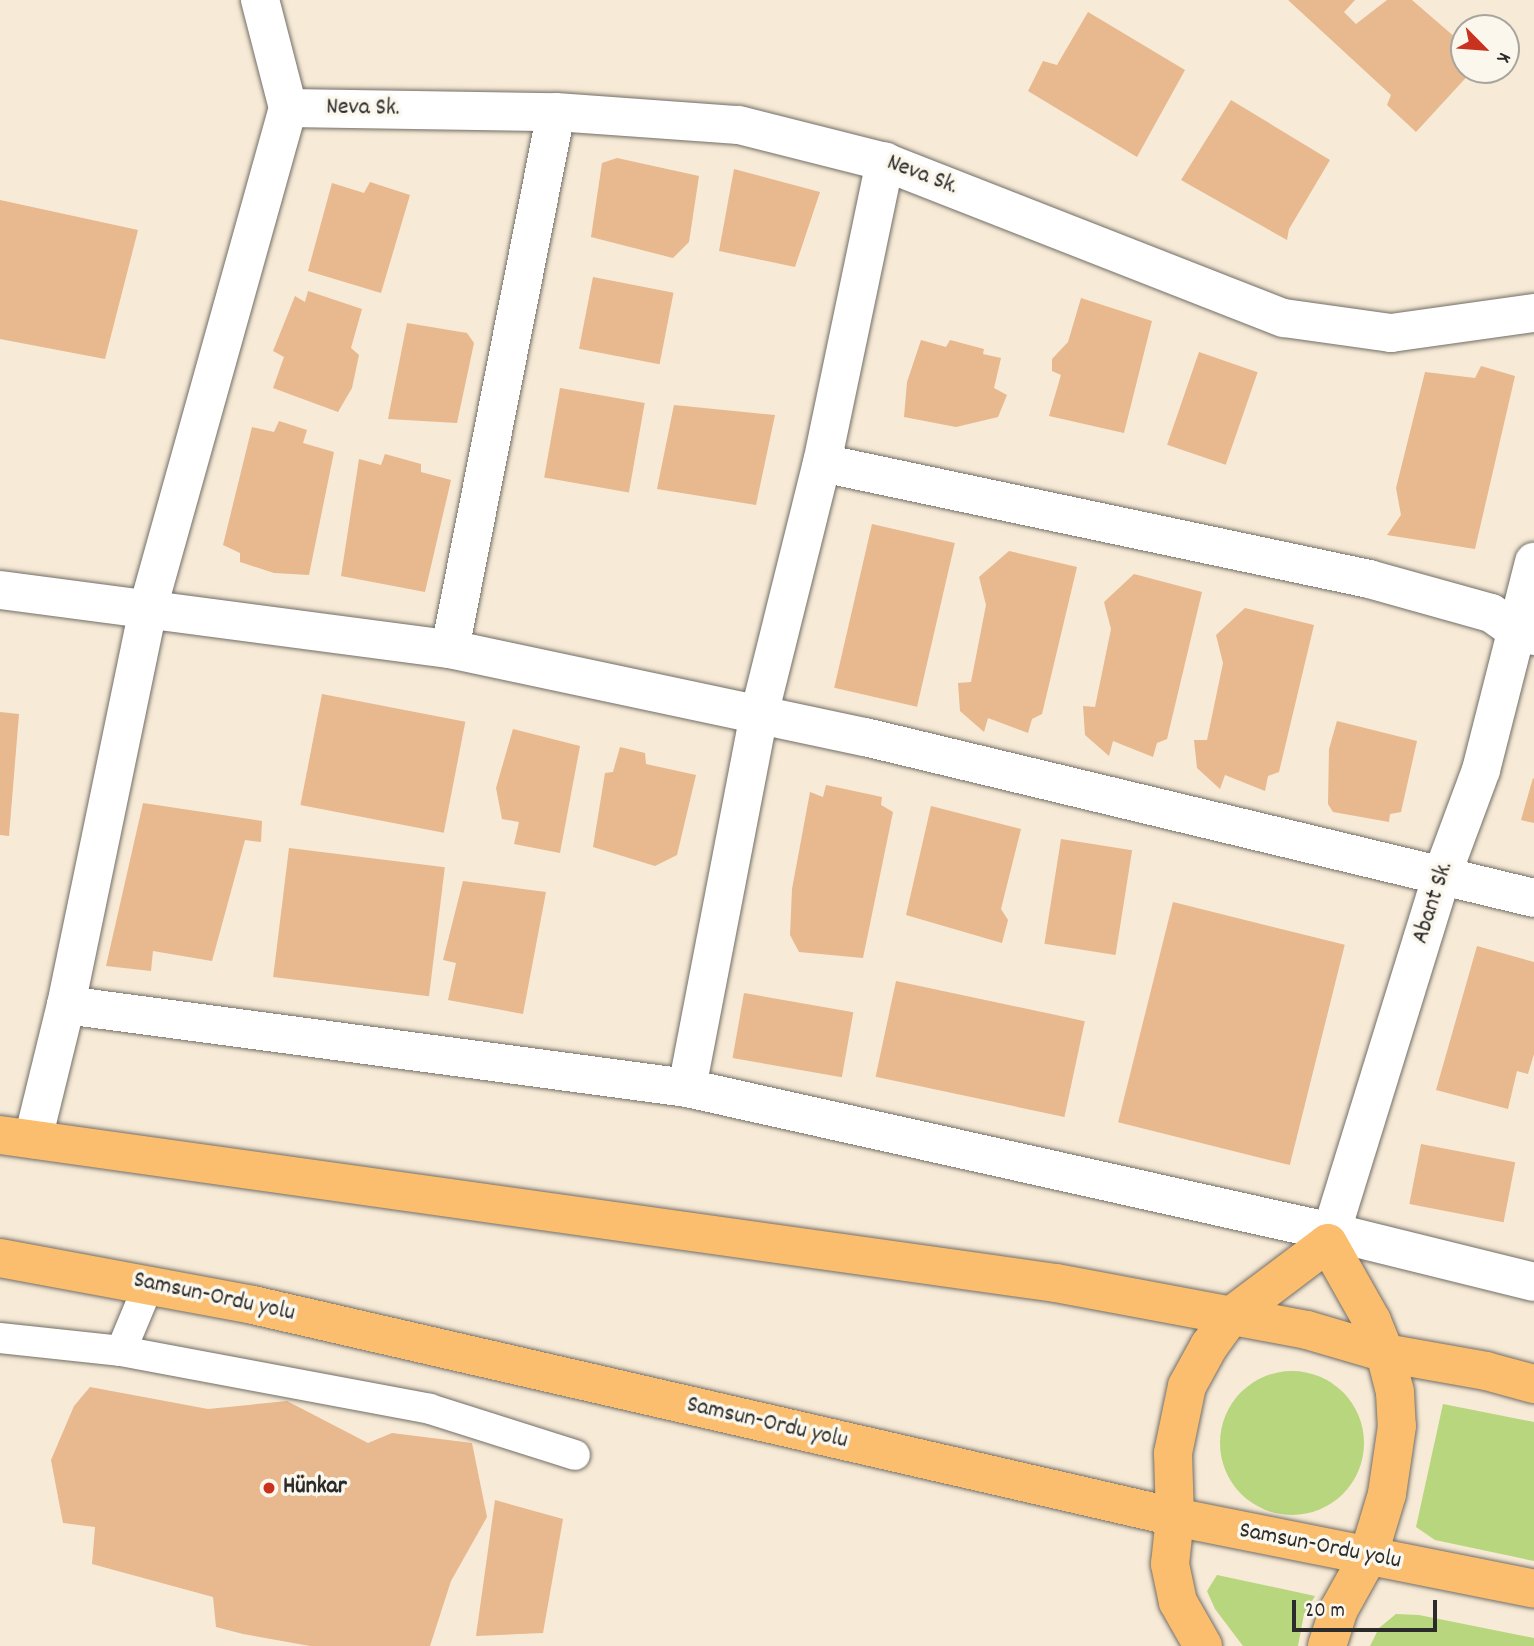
<!DOCTYPE html>
<html>
<head>
<meta charset="utf-8">
<style>
  body { margin:0 }
  #map { position:relative; width:1534px; height:1646px; overflow:hidden; background:#f7ead6; font-family:Dekko,sans-serif }
  div>[style] { position:absolute }
  [style*='--x'] { left:calc(var(--x)*1px); top:calc(var(--y)*1px); width:calc(var(--w)*1px); rotate:calc(var(--a)*1deg) }
  .green>* { inset:0; background:#b7d67d }
  .round { border-radius:50% }
  .building>* { inset:0; background:#e8b88f; transform-origin:0 0 }
  .roads { filter:drop-shadow(0 0 2px #726e67) drop-shadow(0 0 2px #726e67) }
  .service>* { height:30px; margin:-15px; padding:0 15px; transform-origin:15px; border-radius:15px; background:#fff }
  .minor>* { height:38px; margin:-19px; padding:0 19px; transform-origin:19px; border-radius:19px; background:#fff }
  .tertiary>* { height:38px; margin:-19px; padding:0 19px; transform-origin:19px; border-radius:19px; background:#fff }
  .trunk>* { height:38px; margin:-19px; padding:0 19px; transform-origin:19px; border-radius:19px; background:#fbbe6e }
  .dots>* { width:19px; height:19px; translate:-50% -50%; box-sizing:border-box; border:4px solid #fbf7ec; border-radius:50% }
  span { translate:-50% -50%; white-space:nowrap; text-align:center; line-height:1.15; -webkit-text-stroke:7px #fbf7ec; paint-order:stroke }
  .street-label { font-size:24px; color:#2b2b2b }
  .poi-label { font-size:24px; color:#2b2b2b; font-weight:700 }
  .left { translate:0 -50%; text-align:left }
  .north { position:absolute; left:1450px; top:14px; width:70px; height:70px; box-sizing:border-box; background:#fbf7ec; border:2px solid #a8a59f; border-radius:50%; rotate:115deg; font-size:19px; font-weight:700; line-height:28px; text-align:center; color:#2b2b2b }
  .north::after { content:''; display:block; margin:auto; width:24px; height:32px; background:#c8321e; clip-path:polygon(50% 0,100% 100%,50% 72%,0 100%) }
  .scale { position:absolute; left:1292px; top:1600px; width:145px; height:32px; box-sizing:border-box; border:4px solid #2b2b2b; border-top:0; padding-left:9px; font-size:21px; line-height:24px; white-space:nowrap; color:#2b2b2b; -webkit-text-stroke:5px #fbf7ec; paint-order:stroke }
</style>
</head>
<body>
<div id="map">
  <div class="green">
    <div class="round" style="left:1220px;top:1371px;width:144px;height:144px"></div>
    <div style="clip-path:polygon(1443px 1404px,1534px 1422px,1534px 1561px,1435px 1540px,1416px 1527px)"></div>
    <div style="clip-path:polygon(1217px 1575px,1315px 1596px,1304px 1614px,1298px 1646px,1243px 1646px,1215px 1609px,1207px 1591px)"></div>
    <div style="clip-path:polygon(1396px 1614px,1419px 1615px,1534px 1638px,1534px 1646px,1370px 1646px,1379px 1628px)"></div>
  </div>
  <div class="building">
    <div style="clip-path:polygon(1288px 0,1355px 0,1344px 12px,1356px 24px,1387px 0,1412px 0,1464px 45px,1464px 70px,1473px 70px,1416px 132px,1387px 105px,1391px 95px)"></div>
    <div style="clip-path:polygon(1088px 12px,1185px 70px,1137px 157px,1028px 91px,1043px 61px,1057px 65px)"></div>
    <div style="clip-path:polygon(1231px 100px,1330px 160px,1289px 229px,1287px 240px,1181px 180px)"></div>
    <div style="clip-path:polygon(617px 158px,699px 176px,689px 242px,673px 258px,591px 237px,602px 163px)"></div>
    <div style="clip-path:polygon(734px 169px,820px 192px,795px 267px,719px 251px)"></div>
    <div style="clip-path:polygon(370px 182px,410px 195px,381px 293px,308px 271px,332px 183px,364px 193px)"></div>
    <div style="clip-path:polygon(0 200px,138px 230px,105px 359px,0 339px)"></div>
    <div style="left:593px;top:277px;width:82px;height:73px;rotate:11deg"></div>
    <div style="clip-path:polygon(308px 291px,362px 309px,351px 348px,359px 355px,352px 388px,338px 412px,273px 388px,284px 357px,273px 351px,295px 296px,305px 302px)"></div>
    <div style="clip-path:polygon(1081px 298px,1152px 321px,1124px 433px,1049px 416px,1061px 375px,1052px 371px,1052px 359px,1068px 342px)"></div>
    <div style="clip-path:polygon(407px 323px,467px 333px,474px 343px,457px 423px,388px 419px)"></div>
    <div style="clip-path:polygon(921px 340px,946px 347px,950px 340px,984px 349px,983px 354px,1001px 358px,994px 388px,1007px 395px,998px 417px,956px 427px,904px 417px,907px 382px)"></div>
    <div style="left:1199px;top:352px;width:62px;height:98px;rotate:19deg"></div>
    <div style="clip-path:polygon(1481px 366px,1515px 376px,1475px 549px,1387px 535px,1401px 515px,1396px 488px,1425px 372px,1475px 378px)"></div>
    <div style="left:560px;top:388px;width:86px;height:91px;rotate:10deg"></div>
    <div style="clip-path:polygon(674px 405px,775px 415px,756px 505px,657px 489px)"></div>
    <div style="clip-path:polygon(279px 421px,307px 430px,303px 443px,334px 452px,309px 575px,274px 573px,240px 562px,240px 553px,223px 545px,252px 427px,274px 432px)"></div>
    <div style="clip-path:polygon(385px 454px,421px 464px,421px 472px,451px 480px,425px 592px,341px 576px,359px 459px,381px 465px)"></div>
    <div style="left:872px;top:524px;width:85px;height:168px;rotate:13deg"></div>
    <div style="clip-path:polygon(1009px 551px,1077px 567px,1042px 714px,1032px 719px,1028px 733px,988px 718px,984px 732px,960px 711px,958px 683px,971px 682px,986px 605px,979px 577px)"></div>
    <div style="clip-path:polygon(1134px 574px,1202px 592px,1167px 739px,1157px 743px,1153px 757px,1113px 741px,1109px 756px,1085px 735px,1083px 706px,1095px 707px,1111px 629px,1104px 602px)"></div>
    <div style="clip-path:polygon(1245px 608px,1314px 625px,1279px 772px,1268px 776px,1265px 791px,1225px 775px,1220px 789px,1197px 768px,1194px 740px,1207px 740px,1223px 663px,1216px 635px)"></div>
    <div style="left:322px;top:694px;width:146px;height:113px;rotate:11deg"></div>
    <div style="clip-path:polygon(0 712px,19px 714px,9px 836px,0 835px)"></div>
    <div style="clip-path:polygon(1337px 721px,1417px 741px,1401px 812px,1390px 814px,1389px 822px,1333px 812px,1328px 804px,1329px 749px)"></div>
    <div style="clip-path:polygon(513px 729px,580px 746px,560px 853px,514px 844px,519px 822px,502px 819px,496px 788px)"></div>
    <div style="clip-path:polygon(620px 747px,645px 753px,646px 764px,696px 775px,677px 855px,655px 866px,593px 847px,605px 773px,613px 772px)"></div>
    <div style="clip-path:polygon(1533px 778px,1534px 779px,1534px 823px,1521px 820px)"></div>
    <div style="clip-path:polygon(826px 785px,882px 797px,881px 805px,893px 812px,863px 958px,799px 952px,790px 935px,792px 889px,810px 792px,823px 797px)"></div>
    <div style="clip-path:polygon(143px 803px,262px 821px,261px 842px,245px 840px,212px 961px,153px 951px,151px 971px,106px 966px)"></div>
    <div style="clip-path:polygon(931px 806px,1021px 829px,1001px 909px,1008px 920px,1002px 943px,906px 915px)"></div>
    <div style="left:1061px;top:839px;width:72px;height:106px;rotate:9deg"></div>
    <div style="left:289px;top:848px;width:157px;height:130px;rotate:7deg"></div>
    <div style="clip-path:polygon(463px 881px,546px 892px,523px 1014px,448px 1000px,456px 963px,443px 960px)"></div>
    <div style="left:1173px;top:902px;width:177px;height:227px;rotate:14deg"></div>
    <div style="clip-path:polygon(1477px 946px,1534px 962px,1534px 1054px,1528px 1074px,1517px 1071px,1508px 1109px,1436px 1090px)"></div>
    <div style="left:896px;top:981px;width:193px;height:98px;rotate:12deg"></div>
    <div style="left:744px;top:993px;width:111px;height:66px;rotate:10deg"></div>
    <div style="left:1421px;top:1144px;width:96px;height:61px;rotate:11deg"></div>
    <div style="clip-path:polygon(90px 1387px,208px 1409px,287px 1401px,368px 1443px,392px 1433px,472px 1443px,487px 1517px,451px 1581px,430px 1646px,310px 1646px,243px 1634px,216px 1627px,213px 1597px,92px 1564px,95px 1527px,63px 1523px,51px 1460px,74px 1406px)"></div>
    <div style="clip-path:polygon(495px 1500px,563px 1519px,543px 1633px,476px 1636px)"></div>
  </div>
  <div class="roads">
    <div class="service">
      <div style="--x:0;--y:1338;--w:122;--a:6.1"></div>
      <div style="--x:121;--y:1351;--w:73;--a:-67.3"></div>
      <div style="--x:121;--y:1351;--w:314;--a:10.6"></div>
      <div style="--x:430;--y:1409;--w:152;--a:17.6"></div>
    </div>
    <div class="minor">
      <div style="--x:288;--y:108;--w:268;--a:0.9"></div>
      <div style="--x:556;--y:112;--w:183;--a:4.1"></div>
      <div style="--x:739;--y:125;--w:151;--a:14.2"></div>
      <div style="--x:885;--y:162;--w:428;--a:21.4"></div>
      <div style="--x:1284;--y:318;--w:108;--a:8"></div>
      <div style="--x:1391;--y:333;--w:144;--a:-8"></div>
      <div style="--x:822;--y:463;--w:559;--a:11.97"></div>
      <div style="--x:1369;--y:579;--w:127;--a:15.6"></div>
      <div style="--x:1491;--y:613;--w:32;--a:35"></div>
      <div style="--x:1517;--y:631;--w:18;--a:16"></div>
      <div style="--x:0;--y:590;--w:454;--a:7.5"></div>
      <div style="--x:450;--y:649;--w:424;--a:12"></div>
      <div style="--x:865;--y:737;--w:688;--a:13.53"></div>
      <div style="--x:450;--y:649;--w:547;--a:-78.83"></div>
      <div style="--x:66;--y:1005;--w:627;--a:7.61"></div>
      <div style="--x:687;--y:1088;--w:661;--a:12.59"></div>
      <div style="--x:1332;--y:1232;--w:208;--a:13.9"></div>
      <div style="--x:687;--y:1088;--w:380;--a:-79.1"></div>
      <div style="--x:759;--y:715;--w:260;--a:-76"></div>
      <div style="--x:822;--y:463;--w:308;--a:-78.2"></div>
      <div style="--x:33;--y:1139;--w:138;--a:-76.2"></div>
      <div style="--x:66;--y:1005;--w:405;--a:-78.3"></div>
      <div style="--x:148;--y:608;--w:519;--a:-74.36"></div>
      <div style="--x:288;--y:108;--w:112;--a:-104.5"></div>
    </div>
    <div class="tertiary">
      <div style="--x:1328;--y:1243;--w:385;--a:-72.8"></div>
      <div style="--x:1442;--y:875;--w:112;--a:-69.6"></div>
      <div style="--x:1481;--y:770;--w:215;--a:-75.7"></div>
    </div>
    <div class="trunk">
      <div style="--x:0;--y:1135;--w:1066;--a:7.98"></div>
      <div style="--x:1056;--y:1283;--w:255;--a:10.6"></div>
      <div style="--x:1307;--y:1330;--w:81;--a:16.4"></div>
      <div style="--x:1385;--y:1353;--w:103;--a:10.1"></div>
      <div style="--x:1486;--y:1371;--w:50;--a:15.2"></div>
      <div style="--x:0;--y:1258;--w:257;--a:10.5"></div>
      <div style="--x:253;--y:1305;--w:946;--a:12.95"></div>
      <div style="--x:1175;--y:1517;--w:366;--a:11.3"></div>
      <div style="--x:1203;--y:1646;--w:51;--a:-119.6"></div>
      <div style="--x:1178;--y:1602;--w:39;--a:-102"></div>
      <div style="--x:1170;--y:1564;--w:47;--a:-83.9"></div>
      <div style="--x:1175;--y:1517;--w:64;--a:-91.8"></div>
      <div style="--x:1173;--y:1453;--w:68;--a:-78.2"></div>
      <div style="--x:1187;--y:1386;--w:46;--a:-61.2"></div>
      <div style="--x:1209;--y:1346;--w:37;--a:-54"></div>
      <div style="--x:1231;--y:1316;--w:121;--a:-37"></div>
      <div style="--x:1328;--y:1243;--w:90;--a:60.6"></div>
      <div style="--x:1372;--y:1321;--w:35;--a:68"></div>
      <div style="--x:1385;--y:1353;--w:40;--a:75.6"></div>
      <div style="--x:1395;--y:1392;--w:34;--a:87"></div>
      <div style="--x:1397;--y:1426;--w:69;--a:98.4"></div>
      <div style="--x:1387;--y:1494;--w:66;--a:106.8"></div>
      <div style="--x:1368;--y:1557;--w:60;--a:119.1"></div>
      <div style="--x:1339;--y:1609;--w:39;--a:108"></div>
    </div>
  </div>
  <div class="dots">
    <div style="left:269px;top:1488px;background:#c8321e"></div>
  </div>
  <div class="street-label">
    <span style="left:363px;top:109px;rotate:1deg">Neva Sk.</span>
    <span style="left:922px;top:176px;rotate:21deg">Neva Sk.</span>
    <span style="left:1434px;top:903px;rotate:-72deg">Abant Sk.</span>
    <span style="left:214px;top:1298px;rotate:12deg">Samsun-Ordu yolu</span>
    <span style="left:767px;top:1424px;rotate:13deg">Samsun-Ordu yolu</span>
    <span style="left:1320px;top:1547px;rotate:11deg">Samsun-Ordu yolu</span>
  </div>
  <div class="poi-label">
    <span class="left" style="left:283px;top:1488px">Hünkar</span>
  </div>
  <div class="north">K</div>
  <div class="scale">20 m</div>
</div>
</body>
</html>
